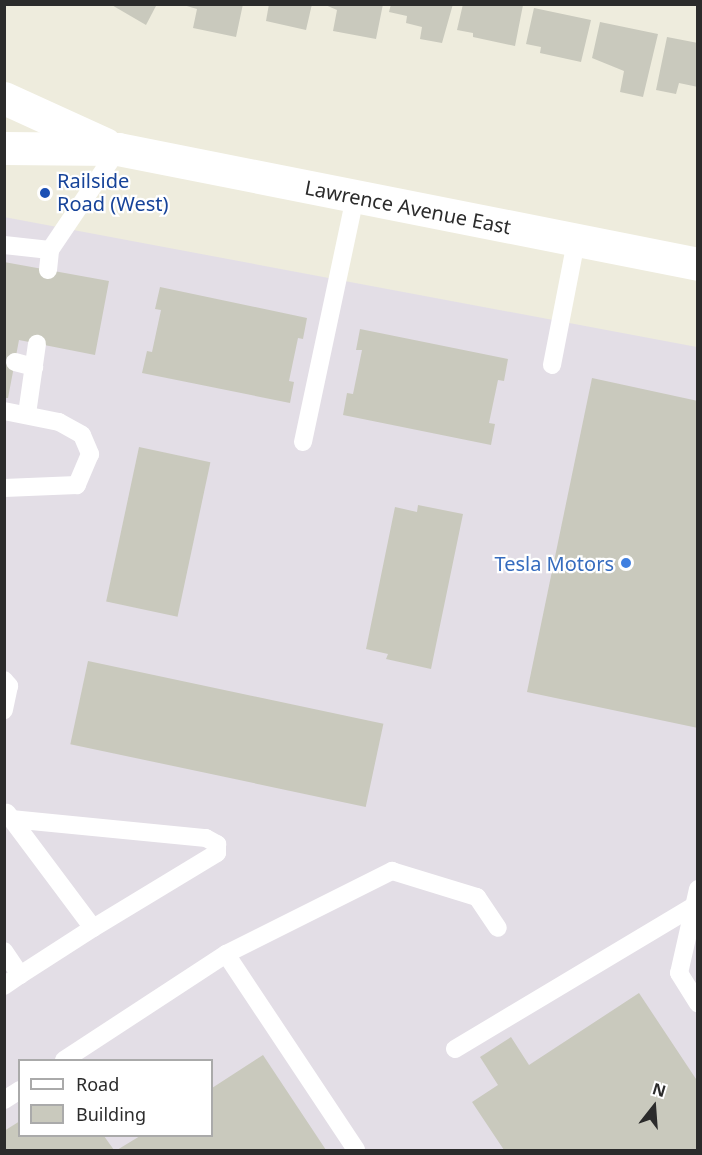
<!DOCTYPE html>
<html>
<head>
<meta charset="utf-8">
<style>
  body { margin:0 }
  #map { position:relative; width:702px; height:1155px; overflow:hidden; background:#eeecdd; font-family:"Noto Sans",sans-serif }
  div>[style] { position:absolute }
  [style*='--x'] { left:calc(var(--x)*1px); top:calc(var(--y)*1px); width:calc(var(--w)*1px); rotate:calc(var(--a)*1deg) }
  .industrial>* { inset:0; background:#e3dee6 }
  .building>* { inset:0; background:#c9c9bd; transform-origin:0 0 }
  .service>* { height:18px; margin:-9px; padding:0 9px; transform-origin:9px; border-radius:9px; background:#fff }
  .secondary>* { height:33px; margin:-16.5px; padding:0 16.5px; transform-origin:16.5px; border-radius:16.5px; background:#fff }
  .dots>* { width:16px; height:16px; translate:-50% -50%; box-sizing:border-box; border:3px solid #fff; border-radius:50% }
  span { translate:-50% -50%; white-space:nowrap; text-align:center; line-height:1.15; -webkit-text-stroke:4.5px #fff; paint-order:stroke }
  .transit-label { font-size:20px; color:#164399 }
  .left { translate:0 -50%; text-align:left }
  .street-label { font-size:20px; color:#2b2b2b }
  .shop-label { font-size:20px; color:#366cbe }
  .right { translate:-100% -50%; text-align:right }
  .frame { position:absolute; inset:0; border:6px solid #2b2b2b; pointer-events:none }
  .legend { position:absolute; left:18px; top:1059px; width:195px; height:78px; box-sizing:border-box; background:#fff; border:2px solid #aaa; margin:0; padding:8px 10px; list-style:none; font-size:18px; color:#2b2b2b }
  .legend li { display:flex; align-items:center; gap:12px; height:30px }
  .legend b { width:30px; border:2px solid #aaa }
  .north { position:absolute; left:624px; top:1077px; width:60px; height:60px; -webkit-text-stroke:4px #fff; paint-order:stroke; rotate:17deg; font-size:16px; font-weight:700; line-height:24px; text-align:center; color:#2b2b2b }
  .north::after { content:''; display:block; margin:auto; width:21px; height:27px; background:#2b2b2b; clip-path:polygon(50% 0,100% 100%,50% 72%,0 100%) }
</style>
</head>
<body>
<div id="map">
  <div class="industrial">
    <div style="clip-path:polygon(evenodd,4px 217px,697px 347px,697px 1150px,5px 1150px,4px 217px,20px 1060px,212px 1060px,212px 1136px,20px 1136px,20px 1060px)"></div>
  </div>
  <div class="building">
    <div style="clip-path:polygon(110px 4px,157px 4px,146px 25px)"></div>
    <div style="clip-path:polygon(180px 4px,243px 4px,236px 37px,193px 28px,197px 9px)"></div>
    <div style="clip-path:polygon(269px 4px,312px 4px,306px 30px,266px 21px)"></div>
    <div style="clip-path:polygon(323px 4px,383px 4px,376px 39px,333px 31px,337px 10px)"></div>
    <div style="clip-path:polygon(391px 4px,453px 4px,442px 43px,420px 39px,422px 27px,406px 23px,407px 16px,389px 12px)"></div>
    <div style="clip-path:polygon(463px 4px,523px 5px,515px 46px,473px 37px,473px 33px,457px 30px)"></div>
    <div style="clip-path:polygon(534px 8px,591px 20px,581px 62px,540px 53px,541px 47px,526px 44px)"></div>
    <div style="clip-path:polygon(600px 22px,658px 34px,643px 97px,620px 92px,624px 71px,592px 58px)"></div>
    <div style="clip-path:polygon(667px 37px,698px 43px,698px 87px,679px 83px,676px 94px,656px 90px)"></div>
    <div style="clip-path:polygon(4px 262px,109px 281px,95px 355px,19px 340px,8px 398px,4px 398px)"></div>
    <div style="clip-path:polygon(160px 287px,307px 318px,303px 339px,298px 338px,289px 381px,294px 382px,290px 403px,142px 373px,147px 351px,152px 352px,161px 310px,155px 309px)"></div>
    <div style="clip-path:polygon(360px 329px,508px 359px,504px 381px,498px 380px,489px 423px,495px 424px,491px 445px,343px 415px,347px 393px,353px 394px,362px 350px,356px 350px)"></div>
    <div style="clip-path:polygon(592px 378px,698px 401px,698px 728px,527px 692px)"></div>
    <div style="left:139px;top:447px;width:73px;height:158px;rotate:12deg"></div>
    <div style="clip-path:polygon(418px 505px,463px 514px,431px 669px,386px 659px,388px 654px,366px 649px,395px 507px,417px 512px)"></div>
    <div style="left:88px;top:661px;width:302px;height:85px;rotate:12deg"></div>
    <div style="clip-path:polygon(639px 993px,698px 1082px,698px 1150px,504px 1150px,472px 1102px,498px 1085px,480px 1057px,511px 1037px,529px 1065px)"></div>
    <div style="clip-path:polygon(263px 1055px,326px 1150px,117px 1150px,140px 1136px,212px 1136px,212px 1088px)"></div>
    <div style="clip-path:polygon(20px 1121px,20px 1136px,104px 1136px,114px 1150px,6px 1150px,4px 1131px)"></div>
  </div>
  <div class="service">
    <div style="--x:4;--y:245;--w:46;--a:6.2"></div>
    <div style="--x:50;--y:250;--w:122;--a:-56"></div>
    <div style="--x:48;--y:270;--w:20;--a:-84"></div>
    <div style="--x:15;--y:362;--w:20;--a:15"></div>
    <div style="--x:552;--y:365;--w:126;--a:-79"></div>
    <div style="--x:4;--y:411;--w:56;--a:11.3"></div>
    <div style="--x:59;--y:422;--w:26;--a:29"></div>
    <div style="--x:82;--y:435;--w:21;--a:67"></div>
    <div style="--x:90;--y:454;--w:34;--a:113"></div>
    <div style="--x:77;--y:485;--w:73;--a:177.6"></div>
    <div style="--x:27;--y:414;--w:71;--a:-81.9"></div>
    <div style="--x:303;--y:442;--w:250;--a:-78"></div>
    <div style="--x:4;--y:680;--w:8;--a:50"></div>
    <div style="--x:9;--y:686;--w:25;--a:102"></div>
    <div style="--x:11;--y:819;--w:196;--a:5.6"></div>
    <div style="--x:206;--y:838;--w:13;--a:29"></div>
    <div style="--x:217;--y:844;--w:9;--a:90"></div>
    <div style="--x:217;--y:853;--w:145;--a:148.8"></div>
    <div style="--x:698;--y:889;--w:86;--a:102.7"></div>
    <div style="--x:679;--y:973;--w:36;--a:58"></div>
    <div style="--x:4;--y:951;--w:29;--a:56"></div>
    <div style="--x:20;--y:975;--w:87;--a:-32.8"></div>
    <div style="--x:93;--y:928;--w:144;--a:-126.8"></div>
    <div style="--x:226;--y:954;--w:186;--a:-26.6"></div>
    <div style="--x:392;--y:871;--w:89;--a:17"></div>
    <div style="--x:477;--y:897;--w:37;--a:56"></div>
    <div style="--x:4;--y:986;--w:19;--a:-35"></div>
    <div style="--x:455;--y:1049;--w:279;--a:-30.9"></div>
    <div style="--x:64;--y:1060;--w:194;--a:-33.2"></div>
    <div style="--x:226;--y:954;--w:235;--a:56.4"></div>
    <div style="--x:4;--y:1100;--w:19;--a:-32"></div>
  </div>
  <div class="secondary">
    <div style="--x:4;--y:98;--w:111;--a:24.5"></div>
    <div style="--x:4;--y:148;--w:114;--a:0.5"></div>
    <div style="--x:118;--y:149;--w:591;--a:11.21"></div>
  </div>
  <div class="dots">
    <div style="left:45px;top:193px;background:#1a4fb4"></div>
    <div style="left:626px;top:563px;background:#3f7fe0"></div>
  </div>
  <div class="transit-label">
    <span class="left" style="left:57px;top:192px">Railside<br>Road (West)</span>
  </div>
  <div class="street-label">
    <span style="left:408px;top:207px;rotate:11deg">Lawrence Avenue East</span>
  </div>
  <div class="shop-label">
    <span class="right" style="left:614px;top:563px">Tesla Motors</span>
  </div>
  <div class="frame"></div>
  <ul class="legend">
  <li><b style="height:8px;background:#fff"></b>Road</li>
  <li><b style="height:16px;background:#c9c9bd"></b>Building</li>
  </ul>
  <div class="north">N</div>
</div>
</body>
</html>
